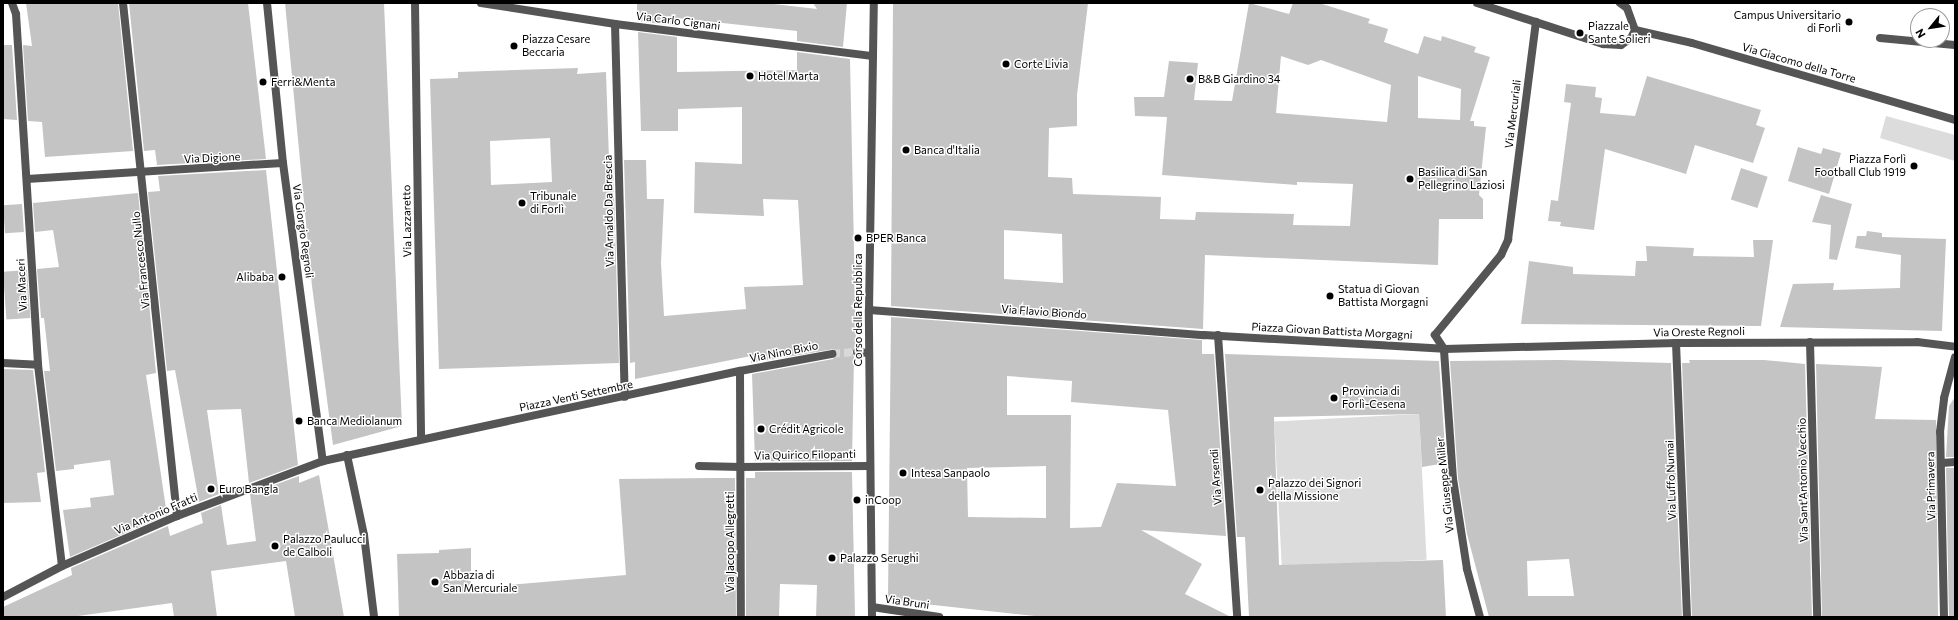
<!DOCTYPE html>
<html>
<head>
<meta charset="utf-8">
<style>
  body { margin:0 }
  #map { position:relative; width:1958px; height:620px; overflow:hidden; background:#fff; font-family:Commissioner,sans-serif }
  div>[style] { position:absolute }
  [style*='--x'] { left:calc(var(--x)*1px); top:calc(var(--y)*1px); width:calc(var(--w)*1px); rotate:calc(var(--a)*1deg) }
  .green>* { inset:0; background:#dcdcdc; transform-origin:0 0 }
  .building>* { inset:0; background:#c4c4c4; transform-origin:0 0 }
  .street-tunnel>* { height:8px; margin-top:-4px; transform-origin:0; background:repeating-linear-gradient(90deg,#d9d9d9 0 8px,transparent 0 12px) }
  .lane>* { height:8px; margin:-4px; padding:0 4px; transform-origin:4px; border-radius:4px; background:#555 }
  .street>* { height:8px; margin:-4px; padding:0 4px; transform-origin:4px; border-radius:4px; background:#555 }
  .dots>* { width:11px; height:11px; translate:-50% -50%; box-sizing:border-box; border:2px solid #fff; border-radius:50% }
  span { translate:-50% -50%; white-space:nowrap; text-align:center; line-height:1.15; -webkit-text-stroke:3px #fff; paint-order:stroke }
  .poi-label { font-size:11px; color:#000 }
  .right { translate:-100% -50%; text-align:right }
  .left { translate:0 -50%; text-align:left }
  .street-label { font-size:11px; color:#000 }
  .frame { position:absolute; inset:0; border:4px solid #000; pointer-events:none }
  .north { position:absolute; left:1910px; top:8px; width:40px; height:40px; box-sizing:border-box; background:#fff; border:1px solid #999; border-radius:50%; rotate:240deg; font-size:11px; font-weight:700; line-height:16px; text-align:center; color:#000 }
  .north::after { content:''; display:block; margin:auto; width:14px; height:18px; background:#000; clip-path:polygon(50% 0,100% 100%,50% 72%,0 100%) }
</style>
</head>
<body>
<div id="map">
  <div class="green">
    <div style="clip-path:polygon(1886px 116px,1955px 135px,1955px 161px,1880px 138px)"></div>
    <div style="left:1419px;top:414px;width:146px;height:145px;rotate:87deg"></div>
  </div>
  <div class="building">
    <div style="clip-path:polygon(26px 3px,118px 3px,133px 151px,45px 157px,42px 122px,28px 121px,23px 45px,32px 46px)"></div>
    <div style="clip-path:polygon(129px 3px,248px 3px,266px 159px,157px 165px,155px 150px,144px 151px)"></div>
    <div style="clip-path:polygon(285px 3px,384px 3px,402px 426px,333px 445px,312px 286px)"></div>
    <div style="clip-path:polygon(637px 3px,765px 3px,817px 9px,813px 3px,847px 3px,843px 47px,797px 41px,797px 31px,677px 18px,677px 26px,637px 21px)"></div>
    <div style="clip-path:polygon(evenodd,893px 3px,1088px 3px,1077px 95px,1077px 126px,1049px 128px,1048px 177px,1072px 178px,1073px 194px,1161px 197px,1160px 219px,1195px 220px,1196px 212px,1294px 214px,1293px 225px,1350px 226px,1353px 184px,1297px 182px,1297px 185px,1162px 175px,1167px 117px,1135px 116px,1134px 97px,1164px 97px,1169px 61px,1198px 63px,1194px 100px,1232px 101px,1249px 3px,1289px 14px,1293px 3px,1319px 3px,1370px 19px,1368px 23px,1388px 29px,1384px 42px,1418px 54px,1424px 36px,1441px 41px,1442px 36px,1476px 47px,1474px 52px,1490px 57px,1470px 121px,1474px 121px,1474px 126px,1486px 127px,1479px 195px,1483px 199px,1483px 219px,1439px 219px,1438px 265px,1205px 255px,1203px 329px,891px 306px,893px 3px,1281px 56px,1308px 65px,1321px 60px,1391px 85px,1387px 122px,1276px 113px,1281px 56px,893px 3px,1418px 76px,1461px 89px,1460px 120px,1418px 118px,1418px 76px,893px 3px,1004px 230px,1062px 234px,1063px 283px,1004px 279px,1004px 230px)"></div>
    <div style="clip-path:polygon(638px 32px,677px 37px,677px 72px,797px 70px,797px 52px,850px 59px,856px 345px,852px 352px,854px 357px,852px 461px,755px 461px,752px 374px,833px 359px,837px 355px,834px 349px,751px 363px,751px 356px,635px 379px,635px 362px,630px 363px,624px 160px,646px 160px,647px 199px,664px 199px,661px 263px,664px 316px,746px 309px,744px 287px,803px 285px,798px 200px,763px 199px,764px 216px,694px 213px,695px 162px,742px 164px,742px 107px,678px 109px,678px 131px,641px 131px)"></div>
    <div style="clip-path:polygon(3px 45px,12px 45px,17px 120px,3px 119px)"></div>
    <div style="clip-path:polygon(evenodd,578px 68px,577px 74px,606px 72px,609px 160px,613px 160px,619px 363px,439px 369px,430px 79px,458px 78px,458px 72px,578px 68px,550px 138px,552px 182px,491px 185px,490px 141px,550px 138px)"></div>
    <div style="clip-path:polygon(1647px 76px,1761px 110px,1756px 125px,1765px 128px,1753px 163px,1695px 145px,1686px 174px,1605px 149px,1594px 230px,1560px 226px,1561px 222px,1548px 221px,1551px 200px,1558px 201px,1571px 103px,1564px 102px,1566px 84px,1596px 87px,1595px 97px,1602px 98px,1600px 113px,1635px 116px)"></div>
    <div style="clip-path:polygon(1798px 147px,1821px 154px,1823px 148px,1841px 153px,1829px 194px,1788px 181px)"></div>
    <div style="left:1741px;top:168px;width:28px;height:33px;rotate:18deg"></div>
    <div style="clip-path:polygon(266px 170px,298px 465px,249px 483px,241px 409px,207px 410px,219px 494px,199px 502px,175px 370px,167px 371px,148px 192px,160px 191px,158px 176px)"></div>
    <div style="clip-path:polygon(138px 193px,156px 373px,146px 375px,167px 515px,70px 557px,63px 510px,91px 507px,90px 498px,114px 495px,110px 460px,74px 465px,74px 469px,56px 471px,44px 371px,50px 371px,44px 318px,41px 318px,37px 269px,59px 267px,53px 230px,35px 232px,33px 203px)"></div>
    <div style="clip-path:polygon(1821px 195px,1852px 204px,1837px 260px,1829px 259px,1831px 225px,1812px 222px)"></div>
    <div style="left:22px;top:204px;width:28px;height:19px;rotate:86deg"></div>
    <div style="clip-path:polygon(1867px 231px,1882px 233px,1882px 237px,1946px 239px,1942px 331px,1780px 327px,1793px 284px,1834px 283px,1833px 290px,1900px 288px,1901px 255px,1855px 248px,1857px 236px,1866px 236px)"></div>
    <div style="clip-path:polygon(1753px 240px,1773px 240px,1761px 326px,1521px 324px,1529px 261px,1573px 267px,1573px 274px,1635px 276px,1636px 261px,1647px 261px,1646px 246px,1694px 248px,1693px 256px,1754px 257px)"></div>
    <div style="left:27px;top:270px;width:48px;height:24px;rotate:86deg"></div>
    <div style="clip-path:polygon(evenodd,891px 317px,1202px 340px,1202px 354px,1214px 354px,1226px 536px,1141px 530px,1202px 564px,1185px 594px,1231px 617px,1044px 617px,888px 600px,891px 317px,1007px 376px,1072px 381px,1071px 402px,1168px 410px,1176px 486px,1117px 483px,1101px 527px,1070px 528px,1071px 415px,1007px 415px,1007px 376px,891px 317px,1046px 466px,1046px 518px,968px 517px,967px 468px,1046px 466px)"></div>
    <div style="clip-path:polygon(1225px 354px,1439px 361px,1446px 463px,1422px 467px,1419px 414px,1274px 417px,1279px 565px,1443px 560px,1446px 617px,1249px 617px,1245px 537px,1237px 537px)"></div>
    <div style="clip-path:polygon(evenodd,1561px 360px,1671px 363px,1682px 617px,1489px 617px,1467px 534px,1458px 478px,1450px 361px,1561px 360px,1569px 559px,1574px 596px,1528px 596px,1527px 561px,1569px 559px)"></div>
    <div style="clip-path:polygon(1689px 360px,1764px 360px,1805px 364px,1812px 617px,1692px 617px,1682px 363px,1690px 363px)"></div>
    <div style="clip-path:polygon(1816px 364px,1882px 367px,1875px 419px,1936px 420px,1938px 617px,1822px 617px)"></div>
    <div style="clip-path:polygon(3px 369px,33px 370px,45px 472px,37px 473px,41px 502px,3px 503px)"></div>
    <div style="clip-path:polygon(1955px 397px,1955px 457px,1946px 457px,1949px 406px)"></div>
    <div style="clip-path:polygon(1946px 468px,1955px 468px,1955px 617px,1949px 617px)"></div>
    <div style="clip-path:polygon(755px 472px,852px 472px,855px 617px,816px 617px,817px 585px,780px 584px,779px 617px,746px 617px,746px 478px,755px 478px)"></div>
    <div style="clip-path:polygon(319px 475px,344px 617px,295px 617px,286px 561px,211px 571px,217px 617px,174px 617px,172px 603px,71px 617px,3px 617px,3px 607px,72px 575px,71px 568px,168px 526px,170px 536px,203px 523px,201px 513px,221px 505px,227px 545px,256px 541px,250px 494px,299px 476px,299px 483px)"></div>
    <div style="clip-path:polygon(713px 478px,735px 478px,736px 617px,399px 617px,397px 554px,439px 553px,439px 550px,471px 548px,471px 588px,626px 575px,619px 479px)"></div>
  </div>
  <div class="street-tunnel">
    <div style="--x:832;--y:354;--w:25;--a:-5"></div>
  </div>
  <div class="lane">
    <div style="--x:1880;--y:38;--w:75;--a:5.3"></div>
    <div style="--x:699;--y:466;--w:42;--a:1.4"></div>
  </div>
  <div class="street">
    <div style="--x:12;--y:3;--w:12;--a:70"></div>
    <div style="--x:16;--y:14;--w:352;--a:86.4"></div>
    <div style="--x:38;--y:365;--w:202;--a:83.2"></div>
    <div style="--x:123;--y:3;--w:516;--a:83.99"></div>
    <div style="--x:267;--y:3;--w:161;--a:84.3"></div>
    <div style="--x:283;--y:163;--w:301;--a:82.4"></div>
    <div style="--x:415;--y:3;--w:436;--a:89.2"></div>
    <div style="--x:481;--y:3;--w:136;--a:8.9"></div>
    <div style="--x:615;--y:24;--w:260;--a:7.1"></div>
    <div style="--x:1477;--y:3;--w:133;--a:18"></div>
    <div style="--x:1603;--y:44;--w:18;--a:3"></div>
    <div style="--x:1621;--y:45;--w:12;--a:-35"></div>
    <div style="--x:1631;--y:38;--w:9;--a:-63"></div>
    <div style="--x:1635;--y:30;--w:23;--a:-110"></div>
    <div style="--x:1627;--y:8;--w:9;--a:-144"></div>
    <div style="--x:615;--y:24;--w:373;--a:88.5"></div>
    <div style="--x:1635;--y:30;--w:58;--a:12.8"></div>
    <div style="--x:1692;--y:43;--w:274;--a:16.3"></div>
    <div style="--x:27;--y:179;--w:256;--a:-3.6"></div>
    <div style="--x:869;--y:310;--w:336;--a:4.3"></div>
    <div style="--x:1204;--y:335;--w:240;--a:3.3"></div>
    <div style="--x:1444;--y:349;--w:232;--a:-1.5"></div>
    <div style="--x:1676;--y:343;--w:241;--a:-0.2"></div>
    <div style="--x:1917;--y:342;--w:38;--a:7"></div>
    <div style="--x:1218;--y:335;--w:283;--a:86.1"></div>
    <div style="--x:1810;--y:342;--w:275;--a:88.5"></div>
    <div style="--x:1676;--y:343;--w:274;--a:87.7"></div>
    <div style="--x:857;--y:352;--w:12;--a:5"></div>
    <div style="--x:3;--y:363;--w:35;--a:3"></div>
    <div style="--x:740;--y:371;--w:94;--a:-10.5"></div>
    <div style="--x:347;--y:455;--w:82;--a:78"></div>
    <div style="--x:364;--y:535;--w:83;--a:83"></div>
    <div style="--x:1942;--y:463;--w:13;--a:-4"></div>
    <div style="--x:741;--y:467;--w:129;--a:-0.4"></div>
    <div style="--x:3;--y:597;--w:67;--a:-27.7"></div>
    <div style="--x:62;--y:566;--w:125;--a:-23.5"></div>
    <div style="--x:177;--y:516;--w:156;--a:-20.6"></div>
    <div style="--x:323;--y:461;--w:427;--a:-12.2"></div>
    <div style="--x:740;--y:371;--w:246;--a:89.8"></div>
    <div style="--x:872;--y:607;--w:68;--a:8.5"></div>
    <div style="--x:872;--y:617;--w:307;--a:-90.6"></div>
    <div style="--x:869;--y:310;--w:307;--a:-89.1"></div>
    <div style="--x:1480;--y:617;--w:50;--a:-105.2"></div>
    <div style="--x:1467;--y:569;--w:91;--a:-98.8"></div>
    <div style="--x:1453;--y:479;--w:130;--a:-94"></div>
    <div style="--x:1444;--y:349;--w:17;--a:-123"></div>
    <div style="--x:1435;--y:335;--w:104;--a:-50.5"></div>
    <div style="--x:1501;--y:255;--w:17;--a:-65"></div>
    <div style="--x:1508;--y:240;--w:220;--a:-82.7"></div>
    <div style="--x:1944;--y:617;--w:185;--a:-91.2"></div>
    <div style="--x:1940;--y:432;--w:34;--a:-83"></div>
    <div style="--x:1944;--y:398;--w:42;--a:-75"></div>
  </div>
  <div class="dots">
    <div style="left:1849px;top:22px;background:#000"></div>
    <div style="left:1580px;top:33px;background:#000"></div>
    <div style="left:514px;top:46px;background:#000"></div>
    <div style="left:1006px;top:64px;background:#000"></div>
    <div style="left:750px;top:76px;background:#000"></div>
    <div style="left:1190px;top:79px;background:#000"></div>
    <div style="left:263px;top:82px;background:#000"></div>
    <div style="left:906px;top:150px;background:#000"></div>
    <div style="left:1914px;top:166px;background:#000"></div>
    <div style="left:1410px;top:179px;background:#000"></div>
    <div style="left:522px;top:203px;background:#000"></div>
    <div style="left:858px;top:238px;background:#000"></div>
    <div style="left:282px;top:277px;background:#000"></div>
    <div style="left:1330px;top:296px;background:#000"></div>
    <div style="left:1334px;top:398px;background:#000"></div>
    <div style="left:299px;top:421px;background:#000"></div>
    <div style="left:761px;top:429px;background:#000"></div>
    <div style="left:903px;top:473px;background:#000"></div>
    <div style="left:211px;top:489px;background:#000"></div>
    <div style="left:1260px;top:490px;background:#000"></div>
    <div style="left:857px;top:500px;background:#000"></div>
    <div style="left:275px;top:546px;background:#000"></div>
    <div style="left:832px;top:558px;background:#000"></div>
    <div style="left:435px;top:582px;background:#000"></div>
  </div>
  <div class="poi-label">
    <span class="right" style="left:1841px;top:22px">Campus Universitario<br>di Forlì</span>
    <span class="left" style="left:1588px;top:33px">Piazzale<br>Sante Solieri</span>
    <span class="left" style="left:522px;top:46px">Piazza Cesare<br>Beccaria</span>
    <span class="left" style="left:1014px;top:64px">Corte Livia</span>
    <span class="left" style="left:758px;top:76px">Hotel Marta</span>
    <span class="left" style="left:1198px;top:79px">B&amp;B Giardino 34</span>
    <span class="left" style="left:271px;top:82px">Ferri&amp;Menta</span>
    <span class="left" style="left:914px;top:150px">Banca d'Italia</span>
    <span class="right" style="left:1906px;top:166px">Piazza Forlì<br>Football Club 1919</span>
    <span class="left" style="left:1418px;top:179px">Basilica di San<br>Pellegrino Laziosi</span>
    <span class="left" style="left:530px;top:203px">Tribunale<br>di Forlì</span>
    <span class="left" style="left:866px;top:238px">BPER Banca</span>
    <span class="right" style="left:274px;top:277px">Alibaba</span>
    <span class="left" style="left:1338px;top:296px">Statua di Giovan<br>Battista Morgagni</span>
    <span class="left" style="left:1342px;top:398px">Provincia di<br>Forlì-Cesena</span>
    <span class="left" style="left:307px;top:421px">Banca Mediolanum</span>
    <span class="left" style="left:769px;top:429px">Crédit Agricole</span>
    <span class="left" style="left:911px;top:473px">Intesa Sanpaolo</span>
    <span class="left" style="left:1268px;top:490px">Palazzo dei Signori<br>della Missione</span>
    <span class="left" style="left:219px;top:489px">Euro Bangla</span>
    <span class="left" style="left:865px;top:500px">inCoop</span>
    <span class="left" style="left:283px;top:546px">Palazzo Paulucci<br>de Calboli</span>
    <span class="left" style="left:840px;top:558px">Palazzo Serughi</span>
    <span class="left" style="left:443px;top:582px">Abbazia di<br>San Mercuriale</span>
  </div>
  <div class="street-label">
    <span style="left:678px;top:21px;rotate:7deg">Via Carlo Cignani</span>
    <span style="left:1799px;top:63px;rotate:16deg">Via Giacomo della Torre</span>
    <span style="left:1513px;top:114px;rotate:-83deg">Via Mercuriali</span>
    <span style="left:212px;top:158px;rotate:-3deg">Via Digione</span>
    <span style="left:609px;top:211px;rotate:-91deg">Via Arnaldo Da Brescia</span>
    <span style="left:407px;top:221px;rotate:-91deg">Via Lazzaretto</span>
    <span style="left:303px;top:231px;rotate:82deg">Via Giorgio Regnoli</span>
    <span style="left:141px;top:260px;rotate:-96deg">Via Francesco Nullo</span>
    <span style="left:22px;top:285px;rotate:-93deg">Via Maceri</span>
    <span style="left:858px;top:310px;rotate:-90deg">Corso della Repubblica</span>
    <span style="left:1044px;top:312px;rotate:4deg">Via Flavio Biondo</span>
    <span style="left:1332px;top:331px;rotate:3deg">Piazza Giovan Battista Morgagni</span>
    <span style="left:1699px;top:332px;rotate:-1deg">Via Oreste Regnoli</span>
    <span style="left:784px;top:352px;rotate:-11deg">Via Nino Bixio</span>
    <span style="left:576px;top:396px;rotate:-12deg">Piazza Venti Settembre</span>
    <span style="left:805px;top:455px;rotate:-1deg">Via Quirico Filopanti</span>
    <span style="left:1216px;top:477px;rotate:-94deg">Via Arsendi</span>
    <span style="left:1671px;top:480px;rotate:-92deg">Via Luffo Numai</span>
    <span style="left:1803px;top:480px;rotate:-91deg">Via Sant'Antonio Vecchio</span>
    <span style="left:1445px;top:485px;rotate:-96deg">Via Giuseppe Miller</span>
    <span style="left:1931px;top:486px;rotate:-91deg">Via Primavera</span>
    <span style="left:156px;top:514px;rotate:-23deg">Via Antonio Fratti</span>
    <span style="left:730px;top:542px;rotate:-90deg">Via Jacopo Allegretti</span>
    <span style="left:907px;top:602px;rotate:8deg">Via Bruni</span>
  </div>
  <div class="frame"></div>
  <div class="north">N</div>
</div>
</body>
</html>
